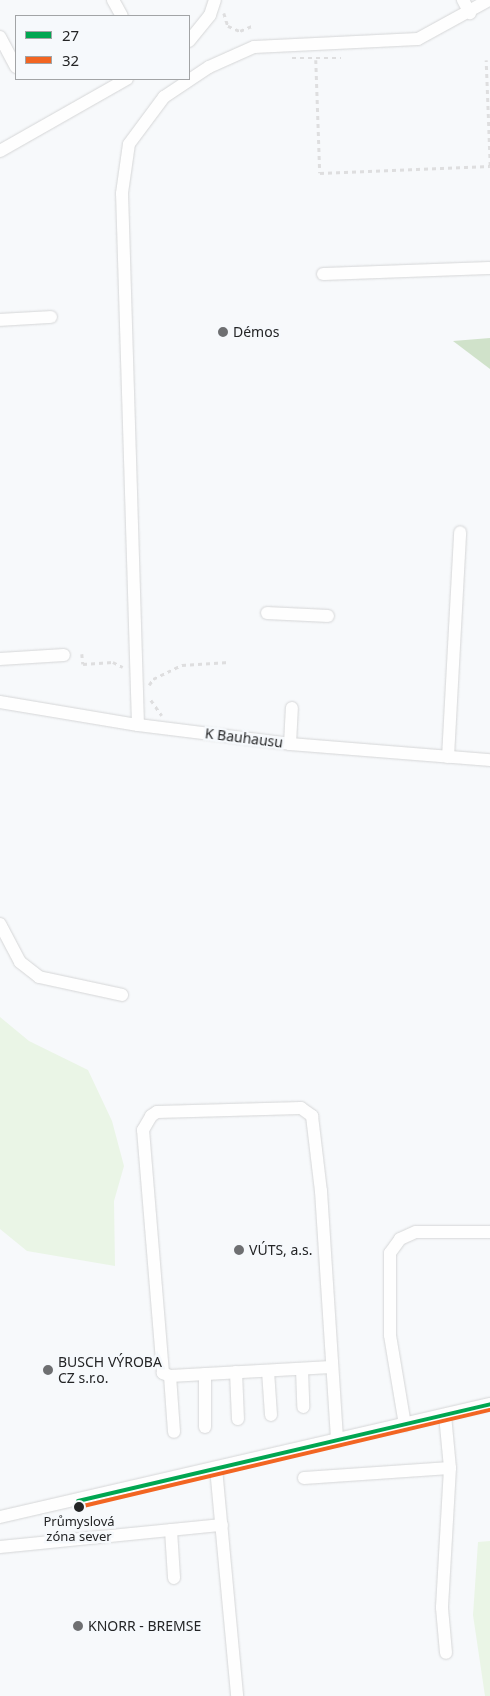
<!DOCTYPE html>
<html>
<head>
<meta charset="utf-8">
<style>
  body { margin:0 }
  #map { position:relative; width:490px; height:1696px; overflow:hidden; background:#f7f9fb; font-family:"Noto Sans",sans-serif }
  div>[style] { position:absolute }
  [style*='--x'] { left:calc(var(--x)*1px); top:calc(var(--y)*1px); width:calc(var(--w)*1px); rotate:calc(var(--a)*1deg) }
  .green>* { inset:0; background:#eaf5e6 }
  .forest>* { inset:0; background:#d0e2ca }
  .path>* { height:2.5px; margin-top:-1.25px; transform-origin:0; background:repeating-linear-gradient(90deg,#dededf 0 4px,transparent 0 8px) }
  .roads { filter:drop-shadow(0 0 1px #d5d6d7) drop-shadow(0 0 1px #d5d6d7) }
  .minor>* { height:12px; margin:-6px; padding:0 6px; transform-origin:6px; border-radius:6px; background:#fefefe }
  .bus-1>* { height:4px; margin:-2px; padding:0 2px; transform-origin:2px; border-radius:2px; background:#00a651 }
  .bus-2>* { height:4px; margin:-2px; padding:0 2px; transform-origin:2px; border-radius:2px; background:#f26522 }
  .dots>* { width:14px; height:14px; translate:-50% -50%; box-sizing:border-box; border:2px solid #f6f9fc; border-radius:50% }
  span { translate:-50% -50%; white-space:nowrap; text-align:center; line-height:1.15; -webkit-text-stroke:5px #f6f9fc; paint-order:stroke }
  .bus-label { font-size:13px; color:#242526 }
  .poi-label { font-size:14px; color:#242526 }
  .left { translate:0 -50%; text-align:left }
  .street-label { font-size:14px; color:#242526 }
  .legend { position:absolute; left:15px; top:15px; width:175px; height:65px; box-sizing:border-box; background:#f6f9fc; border:1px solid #a2a4a6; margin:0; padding:6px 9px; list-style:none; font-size:15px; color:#242526 }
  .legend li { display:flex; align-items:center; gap:10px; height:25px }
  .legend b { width:25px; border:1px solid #a2a4a6 }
</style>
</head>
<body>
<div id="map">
  <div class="green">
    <div style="clip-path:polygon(0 1017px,29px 1041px,88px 1070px,112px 1121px,124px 1166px,114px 1201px,115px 1266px,27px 1251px,0 1229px)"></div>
    <div style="clip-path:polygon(490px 1541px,490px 1696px,485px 1696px,473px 1615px,478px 1542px)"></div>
  </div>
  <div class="forest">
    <div style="clip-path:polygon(490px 338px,490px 369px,453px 341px)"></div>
  </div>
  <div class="path">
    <div style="--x:224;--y:13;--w:14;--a:73"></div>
    <div style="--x:228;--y:26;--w:13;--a:23"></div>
    <div style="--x:240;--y:31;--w:15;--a:-23"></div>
    <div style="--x:292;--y:58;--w:49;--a:0"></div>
    <div style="--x:316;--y:60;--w:113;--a:88"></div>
    <div style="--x:320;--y:173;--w:170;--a:-2.4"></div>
    <div style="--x:490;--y:166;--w:106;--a:-92.2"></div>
    <div style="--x:82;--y:654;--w:10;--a:84"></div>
    <div style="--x:83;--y:664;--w:30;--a:-4"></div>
    <div style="--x:113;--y:662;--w:11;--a:27"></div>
    <div style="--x:149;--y:685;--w:7;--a:-56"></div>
    <div style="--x:153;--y:679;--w:32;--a:-26"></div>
    <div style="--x:182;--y:665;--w:47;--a:-3.7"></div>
    <div style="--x:151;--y:700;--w:19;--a:55"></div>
  </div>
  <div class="roads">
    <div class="minor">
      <div style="--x:113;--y:0;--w:18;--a:61"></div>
      <div style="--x:463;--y:0;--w:15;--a:62"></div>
      <div style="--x:0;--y:37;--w:34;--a:62"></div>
      <div style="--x:189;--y:41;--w:33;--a:-51"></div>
      <div style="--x:210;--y:15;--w:16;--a:-72"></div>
      <div style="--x:0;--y:151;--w:146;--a:-29.6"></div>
      <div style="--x:323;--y:274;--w:167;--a:-2.1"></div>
      <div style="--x:0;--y:320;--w:51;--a:-3.4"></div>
      <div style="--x:267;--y:613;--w:61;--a:2.8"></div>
      <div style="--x:0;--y:659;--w:64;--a:-3.6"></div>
      <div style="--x:0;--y:702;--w:140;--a:9.5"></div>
      <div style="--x:138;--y:725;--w:153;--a:7.1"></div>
      <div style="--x:290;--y:744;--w:201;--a:4.6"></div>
      <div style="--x:138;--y:725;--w:532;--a:-91.72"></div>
      <div style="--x:122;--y:193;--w:49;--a:-81.9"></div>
      <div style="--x:129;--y:144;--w:59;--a:-53.3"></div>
      <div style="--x:164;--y:97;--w:54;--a:-33.7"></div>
      <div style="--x:209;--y:67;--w:49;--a:-24"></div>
      <div style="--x:254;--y:47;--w:164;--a:-2.8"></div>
      <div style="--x:418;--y:39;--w:81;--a:-28.8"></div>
      <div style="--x:290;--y:744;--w:36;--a:-87"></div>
      <div style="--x:448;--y:757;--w:225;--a:-86.9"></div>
      <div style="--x:0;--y:924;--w:43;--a:62.2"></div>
      <div style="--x:20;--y:962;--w:24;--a:38"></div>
      <div style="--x:39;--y:977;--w:85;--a:12.2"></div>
      <div style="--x:331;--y:1367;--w:161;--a:176.8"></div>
      <div style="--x:170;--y:1376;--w:8;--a:-157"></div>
      <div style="--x:163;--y:1373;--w:244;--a:-94.7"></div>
      <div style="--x:143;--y:1130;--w:16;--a:-60"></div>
      <div style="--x:151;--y:1116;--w:7;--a:-34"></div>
      <div style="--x:157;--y:1112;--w:144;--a:-1.6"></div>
      <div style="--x:301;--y:1108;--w:14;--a:36"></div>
      <div style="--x:312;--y:1116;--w:76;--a:83.2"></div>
      <div style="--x:321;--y:1191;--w:250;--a:86.3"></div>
      <div style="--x:302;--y:1369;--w:38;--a:88"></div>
      <div style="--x:268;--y:1371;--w:44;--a:86.1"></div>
      <div style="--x:236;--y:1372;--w:47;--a:87.6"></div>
      <div style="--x:205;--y:1374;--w:53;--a:90"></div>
      <div style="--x:170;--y:1376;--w:56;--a:85.9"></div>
      <div style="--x:445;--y:1415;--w:53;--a:84.6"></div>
      <div style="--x:450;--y:1468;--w:140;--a:93.3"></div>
      <div style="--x:442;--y:1608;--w:45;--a:84.9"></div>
      <div style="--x:405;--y:1425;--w:91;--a:-99.5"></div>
      <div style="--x:390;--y:1335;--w:82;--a:-90"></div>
      <div style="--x:390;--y:1253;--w:17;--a:-54"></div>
      <div style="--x:400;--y:1239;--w:17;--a:-24"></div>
      <div style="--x:416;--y:1232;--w:74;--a:0"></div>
      <div style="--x:216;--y:1468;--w:229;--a:84.7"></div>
      <div style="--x:304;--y:1478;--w:146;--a:-3.9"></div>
      <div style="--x:0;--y:1517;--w:503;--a:-12.99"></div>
      <div style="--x:171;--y:1530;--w:48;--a:86.4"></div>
      <div style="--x:0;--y:1547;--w:223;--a:-5.7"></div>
    </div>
  </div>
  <div class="bus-1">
    <div style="--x:78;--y:1501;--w:423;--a:-13.2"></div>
  </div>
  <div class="bus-2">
    <div style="--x:79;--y:1507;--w:422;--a:-13.3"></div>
  </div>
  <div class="dots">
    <div style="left:223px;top:332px;background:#6e6f71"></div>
    <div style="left:239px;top:1250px;background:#6e6f71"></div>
    <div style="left:48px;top:1370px;background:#6e6f71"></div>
    <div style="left:79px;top:1507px;background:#242526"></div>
    <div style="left:78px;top:1626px;background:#6e6f71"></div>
  </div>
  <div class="bus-label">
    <span style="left:79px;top:1529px">Průmyslová<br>zóna sever</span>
  </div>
  <div class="poi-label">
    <span class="left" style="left:233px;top:332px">Démos</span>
    <span class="left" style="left:249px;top:1250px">VÚTS, a.s.</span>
    <span class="left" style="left:58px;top:1370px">BUSCH VÝROBA<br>CZ s.r.o.</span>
    <span class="left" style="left:88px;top:1626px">KNORR - BREMSE</span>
  </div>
  <div class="street-label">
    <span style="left:244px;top:738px;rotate:7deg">K Bauhausu</span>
  </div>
  <ul class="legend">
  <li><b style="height:6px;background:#00a651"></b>27</li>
  <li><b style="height:6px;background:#f26522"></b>32</li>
  </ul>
</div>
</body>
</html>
